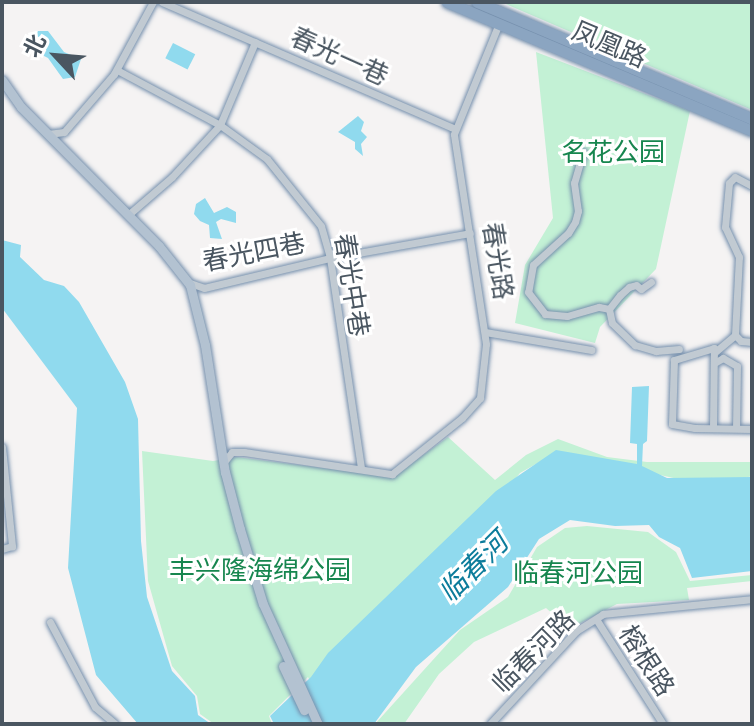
<!DOCTYPE html>
<html>
<head>
<meta charset="utf-8">
<style>
  body { margin:0 }
  #map { position:relative; width:754px; height:726px; overflow:hidden; background:#f5f3f3; font-family:"Space Grotesk","Noto Sans SC",sans-serif }
  div>[style] { position:absolute }
  [style*='--x'] { left:calc(var(--x)*1px); top:calc(var(--y)*1px); width:calc(var(--w)*1px); rotate:calc(var(--a)*1deg) }
  .green>* { inset:0; background:#c3f1d5 }
  .water>* { inset:0; background:#90daee; transform-origin:0 0 }
  .roads { filter:drop-shadow(0 0 2px #7690ad) drop-shadow(0 0 2px #7690ad) }
  .minor>* { height:7px; margin:-3.5px; padding:0 3.5px; transform-origin:3.5px; border-radius:3.5px; background:#c1cad2 }
  .major>* { height:9px; margin:-4.5px; padding:0 4.5px; transform-origin:4.5px; border-radius:4.5px; background:#b3c2d1 }
  .highway>* { height:11px; margin:-5.5px; padding:0 5.5px; transform-origin:5.5px; border-radius:5.5px; background:#8ba5c1 }
  span { translate:-50% -50%; white-space:nowrap; text-align:center; line-height:1.15; -webkit-text-stroke:6px #fff; paint-order:stroke }
  .street-label { font-size:26px; color:#4a5661 }
  .park-label { font-size:26px; color:#17864f }
  .water-label { font-size:28px; color:#0c7c9b; font-style:italic }
  .frame { position:absolute; inset:0; border:4px solid #4a5661; pointer-events:none }
  .north { position:absolute; left:16px; top:16px; width:80px; height:80px; -webkit-text-stroke:6px #fff; paint-order:stroke; rotate:296deg; font-size:22px; font-weight:700; line-height:32px; text-align:center; color:#4a5661 }
  .north::after { content:''; display:block; margin:auto; width:28px; height:36px; background:#4a5661; clip-path:polygon(50% 0,100% 100%,50% 72%,0 100%) }
</style>
</head>
<body>
<div id="map">
  <div class="green">
    <div style="clip-path:polygon(501px 2px,752px 2px,752px 110px)"></div>
    <div style="clip-path:polygon(536px 52px,690px 111px,656px 269px,600px 327px,595px 343px,515px 323px,525px 265px,553px 218px)"></div>
    <div style="clip-path:polygon(448px 437px,495px 480px,526px 455px,558px 439px,607px 457px,647px 462px,752px 462px,752px 476px,734px 481px,687px 481px,557px 452px,520px 473px,323px 711px,308px 677px,269px 716px,272px 724px,214px 724px,200px 714px,197px 696px,172px 666px,148px 581px,142px 451px,213px 461px,237px 457px,393px 477px)"></div>
    <div style="clip-path:polygon(587px 526px,648px 532px,676px 552px,690px 581px,752px 575px,752px 581px,687px 588px,689px 600px,617px 604px,569px 629px,546px 608px,474px 642px,439px 674px,404px 724px,375px 724px,460px 630px,508px 597px,537px 547px,565px 528px)"></div>
  </div>
  <div class="water">
    <div style="clip-path:polygon(38px 31px,48px 31px,64px 52px,81px 59px,75px 77px,63px 79px,48px 58px,40px 54px,39px 43px,33px 38px)"></div>
    <div style="left:173px;top:43px;width:25px;height:17px;rotate:27deg"></div>
    <div style="clip-path:polygon(358px 116px,364px 122px,361px 131px,367px 137px,361px 144px,363px 156px,355px 149px,355px 142px,338px 132px)"></div>
    <div style="clip-path:polygon(205px 198px,214px 213px,227px 207px,236px 212px,236px 223px,221px 219px,216px 222px,222px 239px,210px 238px,209px 225px,200px 221px,194px 214px,196px 204px)"></div>
    <div style="clip-path:polygon(2px 240px,21px 245px,20px 257px,44px 280px,64px 286px,79px 302px,125px 382px,138px 419px,141px 541px,147px 597px,172px 671px,195px 696px,198px 715px,211px 724px,138px 724px,96px 675px,68px 568px,77px 408px,2px 308px)"></div>
    <div style="clip-path:polygon(649px 386px,647px 441px,643px 444px,642px 466px,667px 478px,752px 477px,752px 571px,692px 578px,680px 548px,659px 537px,649px 525px,615px 526px,570px 520px,539px 539px,508px 587px,416px 667px,374px 724px,274px 724px,270px 716px,311px 677px,328px 653px,496px 491px,556px 450px,637px 464px,637px 444px,630px 443px,632px 387px)"></div>
  </div>
  <div class="roads">
    <div class="minor">
      <div style="--x:162;--y:2;--w:319;--a:23.4"></div>
      <div style="--x:117;--y:70;--w:117;--a:28.1"></div>
      <div style="--x:220;--y:125;--w:58;--a:35.9"></div>
      <div style="--x:267;--y:159;--w:86;--a:51.1"></div>
      <div style="--x:321;--y:226;--w:33;--a:74"></div>
      <div style="--x:330;--y:258;--w:211;--a:81.6"></div>
      <div style="--x:48;--y:134;--w:16;--a:-7"></div>
      <div style="--x:64;--y:132;--w:77;--a:-49.2"></div>
      <div style="--x:114;--y:74;--w:82;--a:-61.6"></div>
      <div style="--x:583;--y:152;--w:32;--a:106"></div>
      <div style="--x:574;--y:183;--w:28;--a:82"></div>
      <div style="--x:578;--y:211;--w:11;--a:105"></div>
      <div style="--x:575;--y:222;--w:13;--a:122"></div>
      <div style="--x:568;--y:233;--w:47;--a:137.6"></div>
      <div style="--x:533;--y:265;--w:27;--a:100"></div>
      <div style="--x:528;--y:292;--w:28;--a:52"></div>
      <div style="--x:545;--y:314;--w:22;--a:5"></div>
      <div style="--x:567;--y:316;--w:33;--a:-16"></div>
      <div style="--x:599;--y:307;--w:10;--a:11"></div>
      <div style="--x:128;--y:215;--w:58;--a:-40.8"></div>
      <div style="--x:172;--y:177;--w:71;--a:-47.3"></div>
      <div style="--x:220;--y:125;--w:90;--a:-67.1"></div>
      <div style="--x:187;--y:282;--w:18;--a:19"></div>
      <div style="--x:204;--y:288;--w:130;--a:-13.4"></div>
      <div style="--x:330;--y:258;--w:142;--a:-10.1"></div>
      <div style="--x:651;--y:282;--w:12;--a:145"></div>
      <div style="--x:641;--y:289;--w:6;--a:-141"></div>
      <div style="--x:636;--y:285;--w:7;--a:164"></div>
      <div style="--x:629;--y:287;--w:12;--a:138"></div>
      <div style="--x:620;--y:295;--w:18;--a:128"></div>
      <div style="--x:609;--y:309;--w:14;--a:78"></div>
      <div style="--x:612;--y:323;--w:32;--a:44"></div>
      <div style="--x:635;--y:345;--w:22;--a:16"></div>
      <div style="--x:656;--y:351;--w:23;--a:-5"></div>
      <div style="--x:485;--y:332;--w:108;--a:9.6"></div>
      <div style="--x:735;--y:335;--w:78;--a:-87.1"></div>
      <div style="--x:739;--y:257;--w:33;--a:-115"></div>
      <div style="--x:725;--y:227;--w:44;--a:-84.8"></div>
      <div style="--x:729;--y:183;--w:8;--a:-45"></div>
      <div style="--x:735;--y:177;--w:19;--a:28"></div>
      <div style="--x:715;--y:352;--w:26;--a:-40"></div>
      <div style="--x:735;--y:335;--w:8;--a:45"></div>
      <div style="--x:741;--y:341;--w:11;--a:5"></div>
      <div style="--x:716;--y:362;--w:8;--a:-30"></div>
      <div style="--x:723;--y:358;--w:16;--a:30"></div>
      <div style="--x:737;--y:366;--w:62;--a:90.9"></div>
      <div style="--x:713;--y:427;--w:79;--a:-89.3"></div>
      <div style="--x:714;--y:348;--w:42;--a:163.3"></div>
      <div style="--x:674;--y:360;--w:64;--a:91.8"></div>
      <div style="--x:672;--y:424;--w:23;--a:10"></div>
      <div style="--x:695;--y:428;--w:57;--a:1"></div>
      <div style="--x:2;--y:447;--w:100;--a:84.2"></div>
      <div style="--x:12;--y:546;--w:10;--a:163"></div>
      <div style="--x:223;--y:463;--w:14;--a:-51"></div>
      <div style="--x:232;--y:452;--w:12;--a:0"></div>
      <div style="--x:244;--y:452;--w:150;--a:8.5"></div>
      <div style="--x:392;--y:474;--w:90;--a:-38.7"></div>
      <div style="--x:462;--y:418;--w:27;--a:-48"></div>
      <div style="--x:480;--y:398;--w:54;--a:-83.7"></div>
      <div style="--x:486;--y:344;--w:212;--a:-98.7"></div>
      <div style="--x:454;--y:134;--w:120;--a:-67.9"></div>
      <div style="--x:596;--y:619;--w:125;--a:57.5"></div>
      <div style="--x:50;--y:622;--w:96;--a:62.1"></div>
      <div style="--x:95;--y:707;--w:26;--a:40"></div>
      <div style="--x:490;--y:724;--w:127;--a:-47.2"></div>
      <div style="--x:576;--y:631;--w:32;--a:-32"></div>
      <div style="--x:603;--y:614;--w:150;--a:-5.7"></div>
    </div>
    <div class="major">
      <div style="--x:2;--y:80;--w:33;--a:55"></div>
      <div style="--x:21;--y:107;--w:196;--a:45.2"></div>
      <div style="--x:159;--y:246;--w:50;--a:51.5"></div>
      <div style="--x:190;--y:285;--w:62;--a:76"></div>
      <div style="--x:205;--y:345;--w:129;--a:81.1"></div>
      <div style="--x:225;--y:472;--w:59;--a:75.3"></div>
      <div style="--x:240;--y:529;--w:78;--a:73"></div>
      <div style="--x:263;--y:604;--w:132;--a:65.4"></div>
      <div style="--x:283;--y:666;--w:49;--a:64.5"></div>
    </div>
    <div class="highway">
      <div style="--x:447;--y:2;--w:331;--a:22.9"></div>
      <div style="--x:477;--y:2;--w:299;--a:23"></div>
    </div>
  </div>
  <div class="street-label">
    <span style="left:609px;top:45px;rotate:23deg">凤凰路</span>
    <span style="left:339px;top:57px;rotate:24deg">春光一巷</span>
    <span style="left:254px;top:253px;rotate:-11deg">春光四巷</span>
    <span style="left:497px;top:261px;rotate:81deg">春光路</span>
    <span style="left:351px;top:285px;rotate:81deg">春光中巷</span>
    <span style="left:534px;top:652px;rotate:-45deg">临春河路</span>
    <span style="left:646px;top:661px;rotate:57deg">榕根路</span>
  </div>
  <div class="park-label">
    <span style="left:613px;top:153px">名花公园</span>
    <span style="left:260px;top:571px">丰兴隆海绵公园</span>
    <span style="left:578px;top:574px">临春河公园</span>
  </div>
  <div class="water-label">
    <span style="left:473px;top:567px;rotate:-45deg">临春河</span>
  </div>
  <div class="frame"></div>
  <div class="north">北</div>
</div>
</body>
</html>
